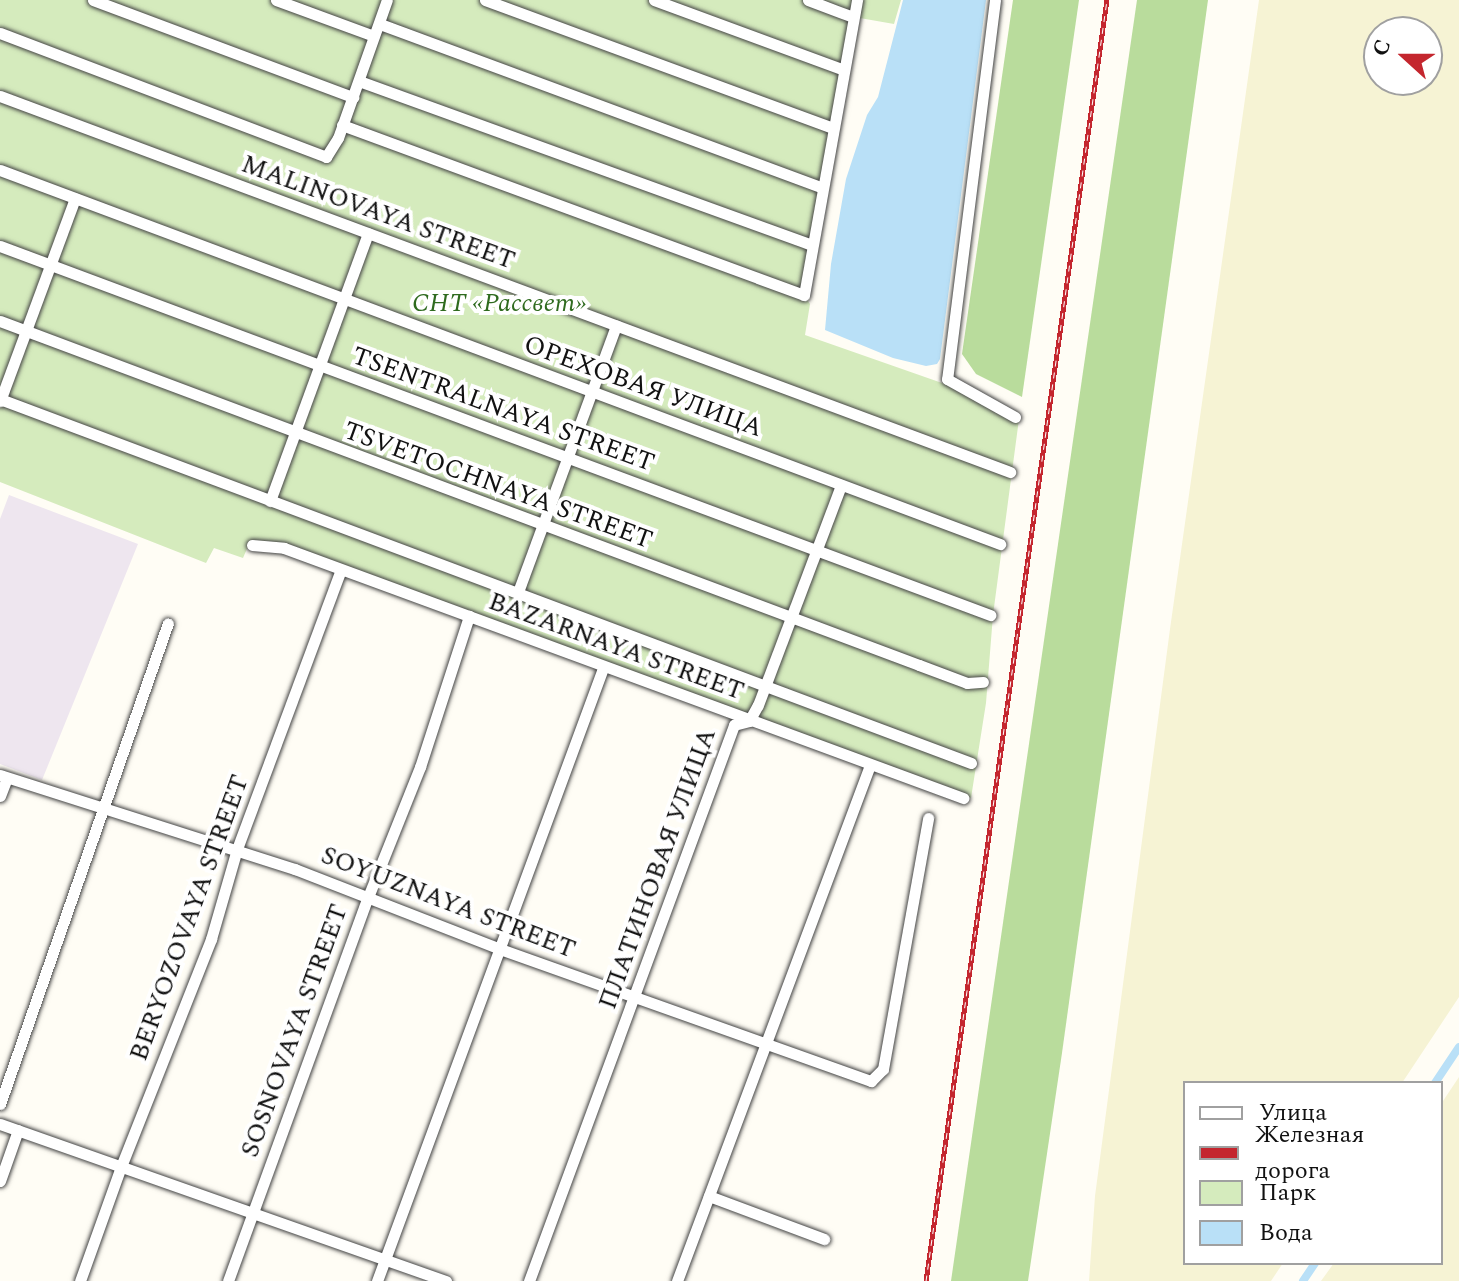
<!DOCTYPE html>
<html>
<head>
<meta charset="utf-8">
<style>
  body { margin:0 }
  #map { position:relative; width:1459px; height:1281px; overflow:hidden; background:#fffdf5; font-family:Spectral,serif }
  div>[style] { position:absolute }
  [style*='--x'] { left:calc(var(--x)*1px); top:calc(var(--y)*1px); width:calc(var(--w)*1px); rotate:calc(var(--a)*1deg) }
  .industrial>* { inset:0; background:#eee6ef }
  .farmland>* { inset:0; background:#f6f3d4 }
  .green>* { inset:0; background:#d5ebbd }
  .forest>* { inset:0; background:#b9dc9c }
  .water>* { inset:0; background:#b9e0f7 }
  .canal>* { height:8px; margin:-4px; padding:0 4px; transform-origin:4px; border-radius:4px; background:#b9e0f7 }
  .roads { filter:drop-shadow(0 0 2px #444) drop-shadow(0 0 2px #444) }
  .minor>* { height:11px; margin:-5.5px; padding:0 5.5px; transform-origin:5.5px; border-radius:5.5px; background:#fff }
  .rail>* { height:5px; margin-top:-2.5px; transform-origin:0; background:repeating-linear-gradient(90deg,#fff 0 6px,#c4262e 0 12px); box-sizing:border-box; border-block:2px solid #c4262e }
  span { translate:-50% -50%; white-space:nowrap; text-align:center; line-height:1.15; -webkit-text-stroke:8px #fff; paint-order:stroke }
  .street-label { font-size:26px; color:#111 }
  .park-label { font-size:26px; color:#2f6b1f; font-style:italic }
  .legend { position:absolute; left:1183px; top:1081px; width:260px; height:184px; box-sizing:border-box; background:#fff; border:2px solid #a0a0a0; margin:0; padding:10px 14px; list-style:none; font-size:24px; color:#111 }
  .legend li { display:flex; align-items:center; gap:16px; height:40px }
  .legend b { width:40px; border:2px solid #a0a0a0 }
  .north { position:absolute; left:1363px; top:16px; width:80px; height:80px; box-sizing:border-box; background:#fff; border:2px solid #a0a0a0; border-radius:50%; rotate:291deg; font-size:22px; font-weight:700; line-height:32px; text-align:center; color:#111 }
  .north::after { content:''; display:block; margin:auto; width:28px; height:36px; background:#c4262e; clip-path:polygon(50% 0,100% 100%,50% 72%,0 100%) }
</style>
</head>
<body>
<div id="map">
  <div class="industrial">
    <div style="clip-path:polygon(9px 495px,138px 544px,42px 780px,0 764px,0 519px)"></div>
  </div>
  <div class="farmland">
    <div style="clip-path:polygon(evenodd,1259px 0,1459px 0,1459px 997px,1402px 1083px,1185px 1083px,1185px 1263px,1283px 1263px,1271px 1281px,1089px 1281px,1095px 1196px,1170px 629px,1259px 0,1379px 32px,1427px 32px,1427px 80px,1379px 80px,1379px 32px)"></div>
    <div style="clip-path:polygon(1459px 1077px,1459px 1281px,1321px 1281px,1334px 1263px,1441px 1263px,1441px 1104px)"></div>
  </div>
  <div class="green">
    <div style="clip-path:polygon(0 0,901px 0,894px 24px,854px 17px,804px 295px,810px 304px,805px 335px,962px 390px,1019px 419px,993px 615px,986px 703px,971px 798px,284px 548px,249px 544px,243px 558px,214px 548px,206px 563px,0 482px)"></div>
  </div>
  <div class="forest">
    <div style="clip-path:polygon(1013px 0,1079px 0,1022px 397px,976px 374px,962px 354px)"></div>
    <div style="clip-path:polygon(1137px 0,1208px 0,1062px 1053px,1028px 1281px,951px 1281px)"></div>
  </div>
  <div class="water">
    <div style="clip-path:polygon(903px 0,986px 0,940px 359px,937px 364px,926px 366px,893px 358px,825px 330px,831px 264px,846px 179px,867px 115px,878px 97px)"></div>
  </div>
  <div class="canal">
    <div style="--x:1435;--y:1083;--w:43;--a:-56.3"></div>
    <div style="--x:1303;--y:1281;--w:22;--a:-56"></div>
  </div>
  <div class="roads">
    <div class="minor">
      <div style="--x:93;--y:0;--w:278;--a:20.5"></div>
      <div style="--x:276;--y:0;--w:104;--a:20.2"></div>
      <div style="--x:485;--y:0;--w:370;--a:20.2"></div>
      <div style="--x:654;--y:0;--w:202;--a:20.2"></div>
      <div style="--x:808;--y:0;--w:48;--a:20.7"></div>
      <div style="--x:995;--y:0;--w:382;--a:97.2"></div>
      <div style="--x:947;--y:379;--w:78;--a:29.2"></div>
      <div style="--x:380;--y:24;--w:470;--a:20.3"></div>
      <div style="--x:0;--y:33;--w:349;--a:20.8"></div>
      <div style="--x:326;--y:157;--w:22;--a:-58"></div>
      <div style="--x:338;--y:138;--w:146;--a:-70.5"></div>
      <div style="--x:359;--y:81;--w:481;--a:19.9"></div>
      <div style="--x:0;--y:96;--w:1078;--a:20.42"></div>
      <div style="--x:342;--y:125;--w:492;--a:20.2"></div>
      <div style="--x:804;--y:295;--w:300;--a:-79.8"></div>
      <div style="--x:0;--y:170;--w:1068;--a:20.51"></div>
      <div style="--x:0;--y:246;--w:1057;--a:20.44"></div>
      <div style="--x:0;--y:321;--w:981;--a:20.52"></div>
      <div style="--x:919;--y:665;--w:51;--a:20.6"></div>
      <div style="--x:967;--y:683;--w:16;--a:-4"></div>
      <div style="--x:0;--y:399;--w:1037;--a:20.55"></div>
      <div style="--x:0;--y:401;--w:216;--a:-69.7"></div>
      <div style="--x:270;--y:501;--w:285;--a:-69.9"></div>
      <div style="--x:252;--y:545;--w:32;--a:5"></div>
      <div style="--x:284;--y:548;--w:724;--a:20.21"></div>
      <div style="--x:518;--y:592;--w:284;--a:-69.8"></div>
      <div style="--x:0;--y:775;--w:310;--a:17.7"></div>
      <div style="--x:295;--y:869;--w:220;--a:21.3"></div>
      <div style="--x:500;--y:949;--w:394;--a:19.6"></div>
      <div style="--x:871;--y:1081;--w:17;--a:-45"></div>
      <div style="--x:883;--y:1069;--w:255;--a:-79.8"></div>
      <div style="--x:0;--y:796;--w:19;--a:-69"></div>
      <div style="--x:0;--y:1104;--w:509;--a:-70.75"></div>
      <div style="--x:0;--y:1124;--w:473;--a:19.4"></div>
      <div style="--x:0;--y:1181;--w:54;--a:-70.6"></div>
      <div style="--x:709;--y:1196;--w:123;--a:20.5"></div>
      <div style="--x:80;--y:1281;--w:124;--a:-70.3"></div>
      <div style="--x:122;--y:1164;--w:242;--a:-68.4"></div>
      <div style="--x:211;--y:939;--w:94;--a:-73.9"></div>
      <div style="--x:237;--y:849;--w:298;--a:-69.6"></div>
      <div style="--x:228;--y:1281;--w:409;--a:-70"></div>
      <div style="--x:368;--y:897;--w:140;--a:-68.2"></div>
      <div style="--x:420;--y:767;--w:159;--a:-72"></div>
      <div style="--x:377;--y:1281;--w:653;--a:-69.76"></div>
      <div style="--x:529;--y:1281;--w:593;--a:-69.76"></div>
      <div style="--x:734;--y:725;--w:16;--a:-15"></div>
      <div style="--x:749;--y:721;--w:18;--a:-61"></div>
      <div style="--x:758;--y:705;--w:235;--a:-69.3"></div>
      <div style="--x:677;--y:1281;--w:551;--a:-69.49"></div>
    </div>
  </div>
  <div class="rail">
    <div style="--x:926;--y:1281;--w:1294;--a:-81.96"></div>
  </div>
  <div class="street-label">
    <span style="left:378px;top:213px;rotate:20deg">MALINOVAYA STREET</span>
    <span style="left:643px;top:387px;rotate:20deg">ОРЕХОВАЯ УЛИЦА</span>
    <span style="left:503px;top:410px;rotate:20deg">TSENTRALNAYA STREET</span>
    <span style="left:498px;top:486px;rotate:20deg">TSVETOCHNAYA STREET</span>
    <span style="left:616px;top:647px;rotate:20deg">BAZARNAYA STREET</span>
    <span style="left:658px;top:869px;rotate:-70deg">ПЛАТИНОВАЯ УЛИЦА</span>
    <span style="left:448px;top:903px;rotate:21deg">SOYUZNAYA STREET</span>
    <span style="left:190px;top:918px;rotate:-70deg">BERYOZOVAYA STREET</span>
    <span style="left:295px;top:1031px;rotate:-70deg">SOSNOVAYA STREET</span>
  </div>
  <div class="park-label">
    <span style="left:499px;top:304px">СНТ «Рассвет»</span>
  </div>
  <ul class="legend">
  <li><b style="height:10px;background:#fff"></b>Улица</li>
  <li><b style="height:10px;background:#c4262e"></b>Железная дорога</li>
  <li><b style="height:22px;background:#d5ebbd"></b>Парк</li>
  <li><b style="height:22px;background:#b9e0f7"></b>Вода</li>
  </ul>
  <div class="north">С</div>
</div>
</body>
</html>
